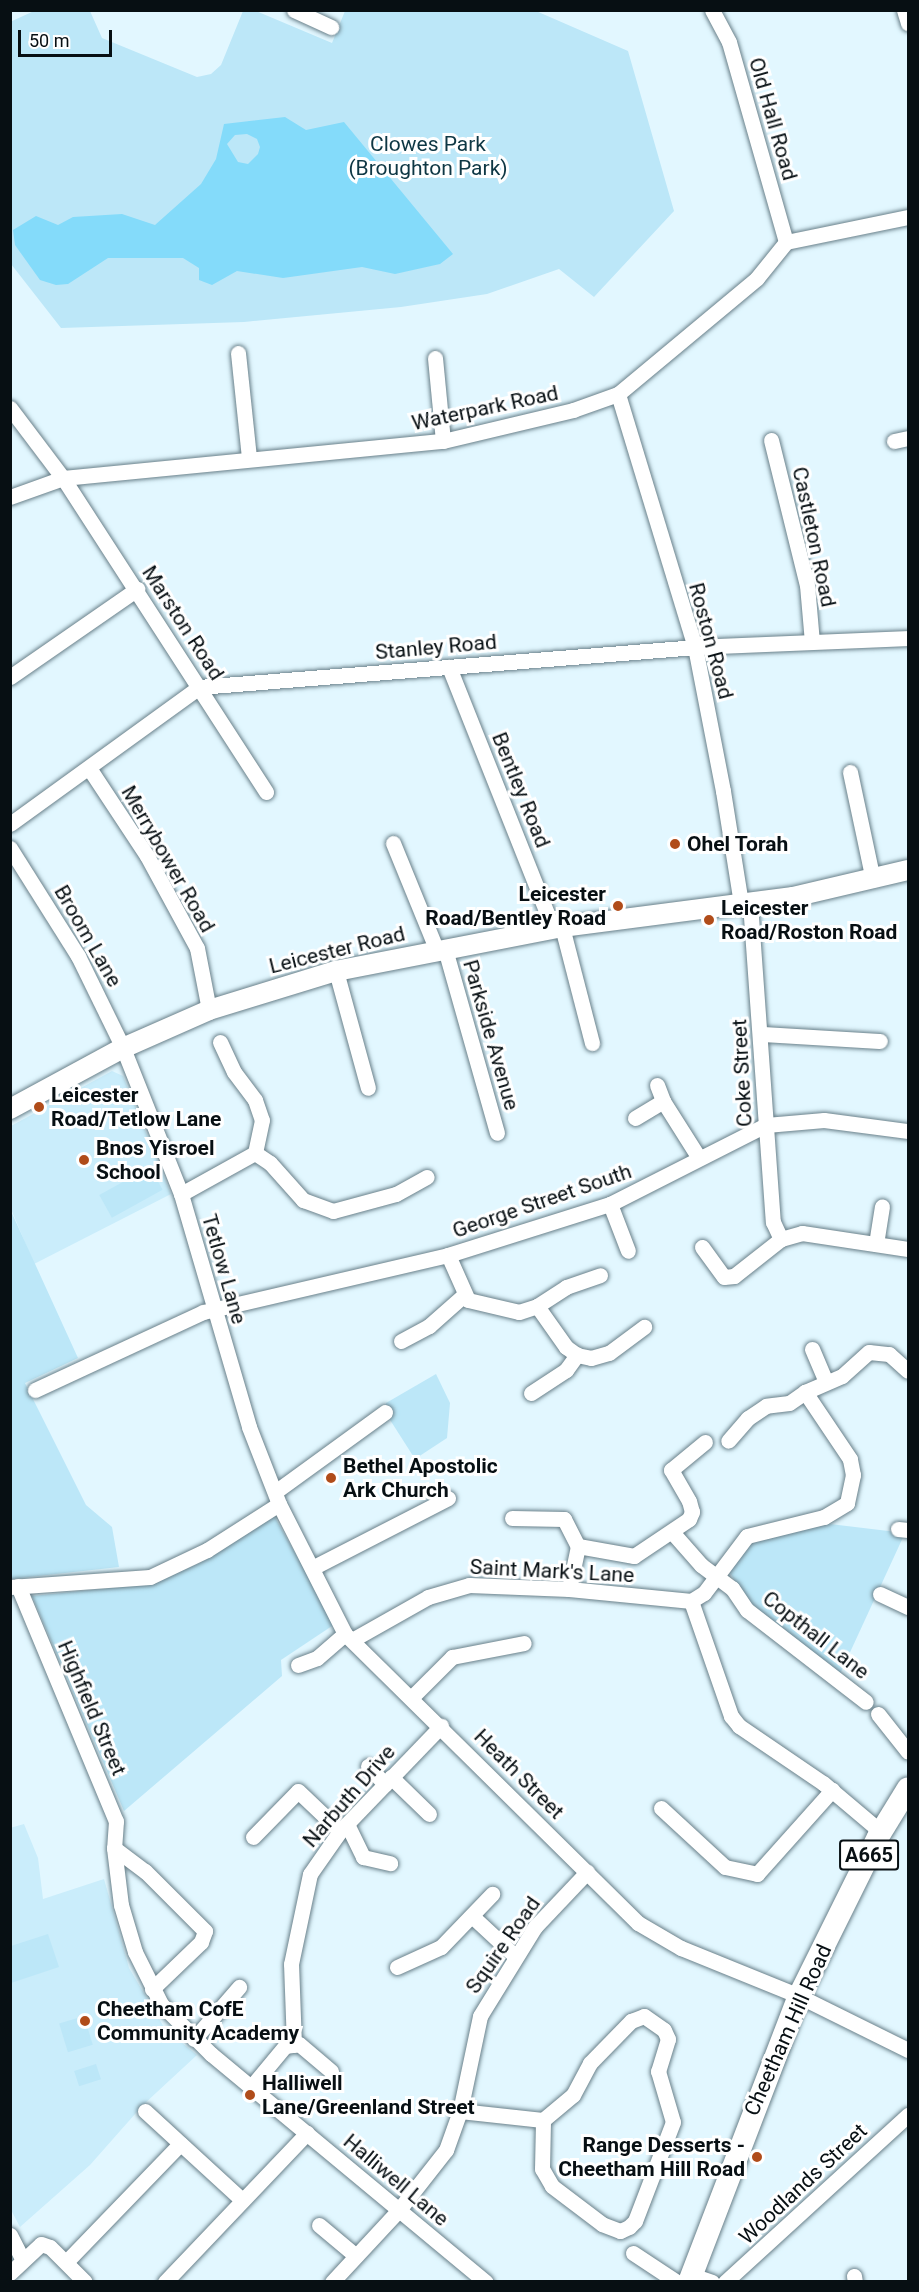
<!DOCTYPE html>
<html>
<head>
<meta charset="utf-8">
<style>
  body { margin:0 }
  #map { position:relative; width:919px; height:2292px; overflow:hidden; background:#e2f7ff; font-family:Roboto,sans-serif }
  div>[style] { position:absolute }
  [style*='--x'] { left:calc(var(--x)*1px); top:calc(var(--y)*1px); width:calc(var(--w)*1px); rotate:calc(var(--a)*1deg) }
  .built>* { inset:0; background:#caedfb }
  .green>* { inset:0; background:#bce7f8; transform-origin:0 0 }
  .water>* { inset:0; background:#84dbfa }
  .roads { filter:drop-shadow(0 0 2px #69808a) drop-shadow(0 0 2px #69808a) }
  .minor>* { height:15px; margin:-7.5px; padding:0 7.5px; transform-origin:7.5px; border-radius:7.5px; background:#fff }
  .major>* { height:20px; margin:-10px; padding:0 10px; transform-origin:10px; border-radius:10px; background:#fff }
  .highway>* { height:22px; margin:-11px; padding:0 11px; transform-origin:11px; border-radius:11px; background:#fff }
  .dots>* { width:16px; height:16px; translate:-50% -50%; box-sizing:border-box; border:3px solid #fff; border-radius:50% }
  span { translate:-50% -50%; white-space:nowrap; text-align:center; line-height:1.15; -webkit-text-stroke:6px #fff; paint-order:stroke }
  .shield-label span { padding:2px 4px; background:#fff; border:2px solid; border-radius:4px; -webkit-text-stroke-width:0 }
  .shield-label { font-size:20px; color:#070f13; font-weight:700 }
  .street-label { font-size:21px; color:#070f13 }
  .park-label { font-size:21px; color:#0e3744 }
  .poi-label { font-size:21px; color:#070f13; font-weight:700 }
  .left { translate:0 -50%; text-align:left }
  .right { translate:-100% -50%; text-align:right }
  .frame { position:absolute; inset:0; border:12px solid #070f13; pointer-events:none }
  .scale { position:absolute; left:18px; top:30px; width:94px; height:27px; box-sizing:border-box; border:3px solid #070f13; border-top:0; padding-left:8px; font-size:18px; line-height:21px; white-space:nowrap; color:#070f13; -webkit-text-stroke:4px #fff; paint-order:stroke }
</style>
</head>
<body>
<div id="map">
  <div class="built">
    <div style="clip-path:polygon(112px 1071px,123px 1076px,171px 1194px,34px 1264px,11px 1209px,11px 1126px)"></div>
    <div style="clip-path:polygon(24px 1824px,38px 1858px,43px 1899px,104px 1879px,129px 1968px,165px 2029px,197px 2055px,143px 2105px,90px 2165px,20px 2227px,10px 2208px,10px 1828px)"></div>
  </div>
  <div class="green">
    <div style="clip-path:polygon(34px 11px,90px 11px,102px 38px,197px 77px,211px 74px,221px 65px,243px 11px,256px 11px,332px 43px,345px 11px,536px 11px,628px 51px,674px 211px,594px 297px,559px 269px,487px 294px,401px 307px,244px 322px,61px 328px,11px 264px,10px 22px)"></div>
    <div style="left:150px;top:1167px;width:26px;height:58px;rotate:61deg"></div>
    <div style="clip-path:polygon(10px 1209px,78px 1358px,25px 1383px,86px 1505px,112px 1527px,119px 1567px,11px 1579px)"></div>
    <div style="clip-path:polygon(436px 1374px,450px 1403px,447px 1438px,415px 1459px,385px 1412px,386px 1403px)"></div>
    <div style="clip-path:polygon(273px 1514px,335px 1624px,281px 1660px,282px 1676px,124px 1811px,32px 1596px,151px 1584px,200px 1563px)"></div>
    <div style="clip-path:polygon(830px 1524px,905px 1533px,840px 1674px,751px 1606px,730px 1573px,736px 1555px,755px 1540px)"></div>
    <div style="clip-path:polygon(48px 1934px,59px 1967px,11px 1983px,11px 1946px)"></div>
    <div style="left:84px;top:2016px;width:30px;height:26px;rotate:73deg"></div>
    <div style="left:96px;top:2064px;width:16px;height:23px;rotate:72deg"></div>
  </div>
  <div class="water">
    <div style="clip-path:polygon(evenodd,285px 117px,306px 130px,344px 122px,453px 254px,440px 264px,395px 274px,362px 267px,283px 278px,237px 271px,212px 285px,199px 280px,199px 268px,183px 258px,108px 258px,68px 284px,56px 285px,40px 280px,15px 245px,13px 230px,36px 216px,58px 225px,73px 217px,122px 214px,155px 225px,201px 184px,216px 159px,224px 124px,285px 117px,247px 134px,257px 139px,260px 147px,258px 154px,248px 164px,238px 162px,227px 144px,235px 135px,247px 134px)"></div>
  </div>
  <div class="roads">
    <div class="minor">
      <div style="--x:294;--y:10;--w:41;--a:24.7"></div>
      <div style="--x:712;--y:10;--w:36;--a:62"></div>
      <div style="--x:729;--y:42;--w:208;--a:74.1"></div>
      <div style="--x:904;--y:10;--w:14;--a:73"></div>
      <div style="--x:238;--y:353;--w:105;--a:84"></div>
      <div style="--x:435;--y:358;--w:83;--a:84.5"></div>
      <div style="--x:618;--y:394;--w:264;--a:73.1"></div>
      <div style="--x:695;--y:647;--w:147;--a:79"></div>
      <div style="--x:723;--y:791;--w:114;--a:80.9"></div>
      <div style="--x:10;--y:408;--w:88;--a:52.9"></div>
      <div style="--x:63;--y:478;--w:374;--a:57.1"></div>
      <div style="--x:771;--y:440;--w:149;--a:76.1"></div>
      <div style="--x:807;--y:585;--w:57;--a:85"></div>
      <div style="--x:894;--y:441;--w:14;--a:-12"></div>
      <div style="--x:10;--y:497;--w:56;--a:-19.7"></div>
      <div style="--x:63;--y:478;--w:382;--a:-5.6"></div>
      <div style="--x:443;--y:441;--w:134;--a:-13.4"></div>
      <div style="--x:573;--y:410;--w:48;--a:-19.6"></div>
      <div style="--x:618;--y:394;--w:181;--a:-39.8"></div>
      <div style="--x:757;--y:278;--w:46;--a:-51.1"></div>
      <div style="--x:786;--y:242;--w:125;--a:-11.6"></div>
      <div style="--x:449;--y:667;--w:282;--a:68.3"></div>
      <div style="--x:10;--y:677;--w:155;--a:-34.7"></div>
      <div style="--x:89;--y:768;--w:105;--a:56.6"></div>
      <div style="--x:147;--y:856;--w:105;--a:61.5"></div>
      <div style="--x:197;--y:948;--w:63;--a:79"></div>
      <div style="--x:850;--y:772;--w:110;--a:78"></div>
      <div style="--x:10;--y:824;--w:233;--a:-35.9"></div>
      <div style="--x:199;--y:687;--w:498;--a:-4.6"></div>
      <div style="--x:695;--y:647;--w:213;--a:-2.4"></div>
      <div style="--x:393;--y:843;--w:117;--a:67.8"></div>
      <div style="--x:10;--y:848;--w:128;--a:57.8"></div>
      <div style="--x:78;--y:956;--w:102;--a:63.9"></div>
      <div style="--x:123;--y:1048;--w:157;--a:68.3"></div>
      <div style="--x:181;--y:1194;--w:243;--a:73.7"></div>
      <div style="--x:249;--y:1427;--w:83;--a:68.7"></div>
      <div style="--x:279;--y:1504;--w:146;--a:63.1"></div>
      <div style="--x:345;--y:1634;--w:412;--a:44.6"></div>
      <div style="--x:638;--y:1923;--w:50;--a:30.2"></div>
      <div style="--x:681;--y:1948;--w:127;--a:22.1"></div>
      <div style="--x:799;--y:1996;--w:122;--a:26.4"></div>
      <div style="--x:750;--y:903;--w:320;--a:85.9"></div>
      <div style="--x:773;--y:1222;--w:19;--a:65"></div>
      <div style="--x:562;--y:927;--w:120;--a:75.5"></div>
      <div style="--x:445;--y:949;--w:191;--a:74.2"></div>
      <div style="--x:336;--y:971;--w:121;--a:74.7"></div>
      <div style="--x:762;--y:1034;--w:118;--a:3.4"></div>
      <div style="--x:220;--y:1042;--w:33;--a:65"></div>
      <div style="--x:234;--y:1072;--w:35;--a:53"></div>
      <div style="--x:255;--y:1100;--w:21;--a:71"></div>
      <div style="--x:262;--y:1120;--w:34;--a:102"></div>
      <div style="--x:657;--y:1085;--w:17;--a:69"></div>
      <div style="--x:635;--y:1118;--w:33;--a:-31"></div>
      <div style="--x:663;--y:1101;--w:67;--a:57.7"></div>
      <div style="--x:181;--y:1194;--w:85;--a:-29"></div>
      <div style="--x:255;--y:1153;--w:18;--a:34"></div>
      <div style="--x:270;--y:1163;--w:50;--a:48.3"></div>
      <div style="--x:303;--y:1200;--w:32;--a:20"></div>
      <div style="--x:333;--y:1211;--w:65;--a:-15.1"></div>
      <div style="--x:396;--y:1194;--w:35;--a:-29"></div>
      <div style="--x:610;--y:1204;--w:50;--a:69"></div>
      <div style="--x:876;--y:1244;--w:38;--a:-81"></div>
      <div style="--x:702;--y:1247;--w:37;--a:54"></div>
      <div style="--x:724;--y:1277;--w:10;--a:-6"></div>
      <div style="--x:734;--y:1276;--w:60;--a:-38.2"></div>
      <div style="--x:781;--y:1239;--w:22;--a:-16"></div>
      <div style="--x:802;--y:1233;--w:107;--a:8.6"></div>
      <div style="--x:448;--y:1255;--w:49;--a:66"></div>
      <div style="--x:468;--y:1300;--w:52;--a:13.2"></div>
      <div style="--x:519;--y:1312;--w:19;--a:-18"></div>
      <div style="--x:537;--y:1306;--w:50;--a:54.7"></div>
      <div style="--x:566;--y:1347;--w:14;--a:36"></div>
      <div style="--x:577;--y:1355;--w:14;--a:12"></div>
      <div style="--x:591;--y:1358;--w:19;--a:-16"></div>
      <div style="--x:609;--y:1353;--w:44;--a:-36.6"></div>
      <div style="--x:537;--y:1306;--w:35;--a:-33"></div>
      <div style="--x:566;--y:1287;--w:36;--a:-19"></div>
      <div style="--x:401;--y:1341;--w:32;--a:-28"></div>
      <div style="--x:429;--y:1326;--w:45;--a:-41.4"></div>
      <div style="--x:812;--y:1349;--w:36;--a:67"></div>
      <div style="--x:35;--y:1390;--w:185;--a:-24.9"></div>
      <div style="--x:203;--y:1312;--w:252;--a:-13.1"></div>
      <div style="--x:448;--y:1255;--w:170;--a:-17.5"></div>
      <div style="--x:610;--y:1204;--w:175;--a:-26.9"></div>
      <div style="--x:766;--y:1125;--w:58;--a:-4.9"></div>
      <div style="--x:824;--y:1120;--w:85;--a:7.5"></div>
      <div style="--x:805;--y:1392;--w:40;--a:-23.4"></div>
      <div style="--x:842;--y:1376;--w:36;--a:-42"></div>
      <div style="--x:869;--y:1352;--w:20;--a:6"></div>
      <div style="--x:889;--y:1354;--w:25;--a:42"></div>
      <div style="--x:531;--y:1393;--w:42;--a:-33.3"></div>
      <div style="--x:566;--y:1370;--w:19;--a:-54"></div>
      <div style="--x:275;--y:1492;--w:136;--a:-36"></div>
      <div style="--x:512;--y:1518;--w:52;--a:1.1"></div>
      <div style="--x:564;--y:1519;--w:30;--a:63"></div>
      <div style="--x:578;--y:1546;--w:57;--a:10.1"></div>
      <div style="--x:634;--y:1556;--w:66;--a:-33.9"></div>
      <div style="--x:689;--y:1519;--w:8;--a:-67"></div>
      <div style="--x:692;--y:1512;--w:11;--a:-105"></div>
      <div style="--x:689;--y:1501;--w:36;--a:-120"></div>
      <div style="--x:671;--y:1470;--w:44;--a:-39.5"></div>
      <div style="--x:898;--y:1529;--w:10;--a:6"></div>
      <div style="--x:672;--y:1532;--w:44;--a:48.7"></div>
      <div style="--x:701;--y:1565;--w:39;--a:37"></div>
      <div style="--x:732;--y:1588;--w:27;--a:56"></div>
      <div style="--x:747;--y:1610;--w:150;--a:37.7"></div>
      <div style="--x:312;--y:1568;--w:153;--a:-27.2"></div>
      <div style="--x:18;--y:1586;--w:255;--a:67.4"></div>
      <div style="--x:116;--y:1821;--w:27;--a:94"></div>
      <div style="--x:114;--y:1848;--w:57;--a:83"></div>
      <div style="--x:121;--y:1905;--w:49;--a:73.4"></div>
      <div style="--x:135;--y:1952;--w:58;--a:63.4"></div>
      <div style="--x:161;--y:2004;--w:71;--a:45"></div>
      <div style="--x:211;--y:2054;--w:357;--a:39.7"></div>
      <div style="--x:10;--y:1587;--w:140;--a:-4.1"></div>
      <div style="--x:150;--y:1577;--w:63;--a:-25.3"></div>
      <div style="--x:207;--y:1550;--w:85;--a:-32.6"></div>
      <div style="--x:569;--y:1589;--w:44;--a:-78.2"></div>
      <div style="--x:880;--y:1594;--w:31;--a:25"></div>
      <div style="--x:691;--y:1601;--w:122;--a:70.8"></div>
      <div style="--x:731;--y:1716;--w:13;--a:51"></div>
      <div style="--x:739;--y:1726;--w:102;--a:34.2"></div>
      <div style="--x:823;--y:1783;--w:76;--a:40.2"></div>
      <div style="--x:352;--y:1640;--w:87;--a:-29.5"></div>
      <div style="--x:428;--y:1597;--w:43;--a:-16.3"></div>
      <div style="--x:469;--y:1585;--w:100;--a:2.3"></div>
      <div style="--x:569;--y:1589;--w:123;--a:5.6"></div>
      <div style="--x:691;--y:1601;--w:15;--a:-32"></div>
      <div style="--x:704;--y:1593;--w:71;--a:-53"></div>
      <div style="--x:747;--y:1536;--w:79;--a:-13.9"></div>
      <div style="--x:824;--y:1517;--w:27;--a:-31"></div>
      <div style="--x:847;--y:1503;--w:29;--a:-78"></div>
      <div style="--x:853;--y:1475;--w:16;--a:-101"></div>
      <div style="--x:850;--y:1459;--w:81;--a:-123.9"></div>
      <div style="--x:805;--y:1392;--w:19;--a:145"></div>
      <div style="--x:789;--y:1403;--w:23;--a:173"></div>
      <div style="--x:766;--y:1406;--w:22;--a:146"></div>
      <div style="--x:748;--y:1418;--w:30;--a:131"></div>
      <div style="--x:298;--y:1665;--w:20;--a:-20"></div>
      <div style="--x:317;--y:1658;--w:37;--a:-41"></div>
      <div style="--x:412;--y:1697;--w:57;--a:-45"></div>
      <div style="--x:452;--y:1657;--w:73;--a:-11"></div>
      <div style="--x:878;--y:1714;--w:48;--a:51.7"></div>
      <div style="--x:368;--y:1766;--w:25;--a:47"></div>
      <div style="--x:391;--y:1777;--w:53;--a:44.2"></div>
      <div style="--x:661;--y:1808;--w:87;--a:42.7"></div>
      <div style="--x:725;--y:1867;--w:33;--a:12"></div>
      <div style="--x:757;--y:1874;--w:113;--a:-48.2"></div>
      <div style="--x:347;--y:1824;--w:37;--a:64"></div>
      <div style="--x:363;--y:1857;--w:28;--a:13"></div>
      <div style="--x:253;--y:1837;--w:64;--a:-45.6"></div>
      <div style="--x:298;--y:1791;--w:58;--a:43.6"></div>
      <div style="--x:114;--y:1848;--w:39;--a:37"></div>
      <div style="--x:145;--y:1871;--w:85;--a:45"></div>
      <div style="--x:205;--y:1931;--w:12;--a:110"></div>
      <div style="--x:201;--y:1942;--w:68;--a:136.2"></div>
      <div style="--x:473;--y:1917;--w:57;--a:42.9"></div>
      <div style="--x:397;--y:1967;--w:48;--a:-24.4"></div>
      <div style="--x:441;--y:1947;--w:74;--a:-46.1"></div>
      <div style="--x:194;--y:2039;--w:69;--a:-49.1"></div>
      <div style="--x:294;--y:2045;--w:81;--a:-92.1"></div>
      <div style="--x:291;--y:1964;--w:92;--a:-78.1"></div>
      <div style="--x:310;--y:1874;--w:52;--a:-55.1"></div>
      <div style="--x:340;--y:1831;--w:146;--a:-46.1"></div>
      <div style="--x:251;--y:2087;--w:53;--a:-50.3"></div>
      <div style="--x:285;--y:2046;--w:14;--a:-8"></div>
      <div style="--x:299;--y:2044;--w:42;--a:40.2"></div>
      <div style="--x:145;--y:2111;--w:132;--a:42.5"></div>
      <div style="--x:460;--y:2111;--w:83;--a:6.2"></div>
      <div style="--x:543;--y:2120;--w:39;--a:-40"></div>
      <div style="--x:573;--y:2095;--w:36;--a:-62"></div>
      <div style="--x:590;--y:2063;--w:59;--a:-45.7"></div>
      <div style="--x:631;--y:2021;--w:14;--a:-21"></div>
      <div style="--x:644;--y:2016;--w:24;--a:35"></div>
      <div style="--x:664;--y:2030;--w:10;--a:66"></div>
      <div style="--x:668;--y:2039;--w:34;--a:107"></div>
      <div style="--x:658;--y:2071;--w:53;--a:73.6"></div>
      <div style="--x:673;--y:2122;--w:106;--a:111"></div>
      <div style="--x:635;--y:2221;--w:8;--a:135"></div>
      <div style="--x:629;--y:2227;--w:10;--a:156"></div>
      <div style="--x:620;--y:2231;--w:19;--a:-159"></div>
      <div style="--x:602;--y:2224;--w:63;--a:-142.8"></div>
      <div style="--x:552;--y:2186;--w:20;--a:-120"></div>
      <div style="--x:542;--y:2169;--w:49;--a:-88.8"></div>
      <div style="--x:319;--y:2225;--w:48;--a:40"></div>
      <div style="--x:10;--y:2235;--w:28;--a:63"></div>
      <div style="--x:633;--y:2253;--w:53;--a:33.4"></div>
      <div style="--x:67;--y:2261;--w:163;--a:-46"></div>
      <div style="--x:10;--y:2273;--w:42;--a:-43.1"></div>
      <div style="--x:41;--y:2244;--w:9;--a:18"></div>
      <div style="--x:50;--y:2247;--w:49;--a:45"></div>
      <div style="--x:691;--y:2275;--w:22;--a:18"></div>
      <div style="--x:854;--y:2276;--w:6;--a:81"></div>
      <div style="--x:165;--y:2282;--w:206;--a:-46.4"></div>
      <div style="--x:332;--y:2282;--w:97;--a:-47.1"></div>
      <div style="--x:398;--y:2211;--w:78;--a:-51.8"></div>
      <div style="--x:446;--y:2150;--w:41;--a:-70.3"></div>
      <div style="--x:460;--y:2111;--w:97;--a:-78.1"></div>
      <div style="--x:480;--y:2016;--w:105;--a:-58.3"></div>
      <div style="--x:535;--y:1927;--w:76;--a:-46.6"></div>
      <div style="--x:725;--y:2282;--w:248;--a:-42.4"></div>
    </div>
    <div class="major">
      <div style="--x:10;--y:1109;--w:128;--a:-28.4"></div>
      <div style="--x:123;--y:1048;--w:94;--a:-23.8"></div>
      <div style="--x:209;--y:1010;--w:133;--a:-17.1"></div>
      <div style="--x:336;--y:971;--w:230;--a:-11"></div>
      <div style="--x:562;--y:927;--w:233;--a:-7.4"></div>
      <div style="--x:793;--y:897;--w:118;--a:-13.2"></div>
    </div>
    <div class="highway">
      <div style="--x:689;--y:2282;--w:306;--a:-69"></div>
      <div style="--x:799;--y:1996;--w:178;--a:-63.6"></div>
      <div style="--x:878;--y:1837;--w:57;--a:-58.5"></div>
    </div>
  </div>
  <div class="dots">
    <div style="left:675px;top:844px;background:#b04c1a"></div>
    <div style="left:618px;top:906px;background:#b04c1a"></div>
    <div style="left:709px;top:920px;background:#b04c1a"></div>
    <div style="left:39px;top:1107px;background:#b04c1a"></div>
    <div style="left:84px;top:1160px;background:#b04c1a"></div>
    <div style="left:331px;top:1478px;background:#b04c1a"></div>
    <div style="left:85px;top:2021px;background:#b04c1a"></div>
    <div style="left:250px;top:2095px;background:#b04c1a"></div>
    <div style="left:757px;top:2157px;background:#b04c1a"></div>
  </div>
  <div class="shield-label">
    <span style="left:869px;top:1855px">A665</span>
  </div>
  <div class="street-label">
    <span style="left:773px;top:119px;rotate:74deg">Old Hall Road</span>
    <span style="left:485px;top:408px;rotate:-12deg">Waterpark Road</span>
    <span style="left:814px;top:537px;rotate:78deg">Castleton Road</span>
    <span style="left:183px;top:623px;rotate:57deg">Marston Road</span>
    <span style="left:711px;top:641px;rotate:75deg">Roston Road</span>
    <span style="left:436px;top:647px;rotate:-5deg">Stanley Road</span>
    <span style="left:521px;top:790px;rotate:68deg">Bentley Road</span>
    <span style="left:168px;top:859px;rotate:60deg">Merrybower Road</span>
    <span style="left:88px;top:936px;rotate:60deg">Broom Lane</span>
    <span style="left:337px;top:950px;rotate:-14deg">Leicester Road</span>
    <span style="left:491px;top:1035px;rotate:74deg">Parkside Avenue</span>
    <span style="left:742px;top:1073px;rotate:-93deg">Coke Street</span>
    <span style="left:542px;top:1201px;rotate:-19deg">George Street South</span>
    <span style="left:224px;top:1269px;rotate:74deg">Tetlow Lane</span>
    <span style="left:552px;top:1571px;rotate:3deg">Saint Mark's Lane</span>
    <span style="left:816px;top:1635px;rotate:38deg">Copthall Lane</span>
    <span style="left:92px;top:1708px;rotate:67deg">Highfield Street</span>
    <span style="left:519px;top:1774px;rotate:45deg">Heath Street</span>
    <span style="left:349px;top:1796px;rotate:-49deg">Narbuth Drive</span>
    <span style="left:503px;top:1945px;rotate:-55deg">Squire Road</span>
    <span style="left:788px;top:2030px;rotate:-66deg">Cheetham Hill Road</span>
    <span style="left:396px;top:2180px;rotate:40deg">Halliwell Lane</span>
    <span style="left:803px;top:2184px;rotate:-43deg">Woodlands Street</span>
  </div>
  <div class="park-label">
    <span style="left:428px;top:156px">Clowes Park<br>(Broughton Park)</span>
  </div>
  <div class="poi-label">
    <span class="left" style="left:687px;top:844px">Ohel Torah</span>
    <span class="right" style="left:606px;top:906px">Leicester<br>Road/Bentley Road</span>
    <span class="left" style="left:721px;top:920px">Leicester<br>Road/Roston Road</span>
    <span class="left" style="left:51px;top:1107px">Leicester<br>Road/Tetlow Lane</span>
    <span class="left" style="left:96px;top:1160px">Bnos Yisroel<br>School</span>
    <span class="left" style="left:343px;top:1478px">Bethel Apostolic<br>Ark Church</span>
    <span class="left" style="left:97px;top:2021px">Cheetham CofE<br>Community Academy</span>
    <span class="left" style="left:262px;top:2095px">Halliwell<br>Lane/Greenland Street</span>
    <span class="right" style="left:745px;top:2157px">Range Desserts -<br>Cheetham Hill Road</span>
  </div>
  <div class="frame"></div>
  <div class="scale">50 m</div>
</div>
</body>
</html>
